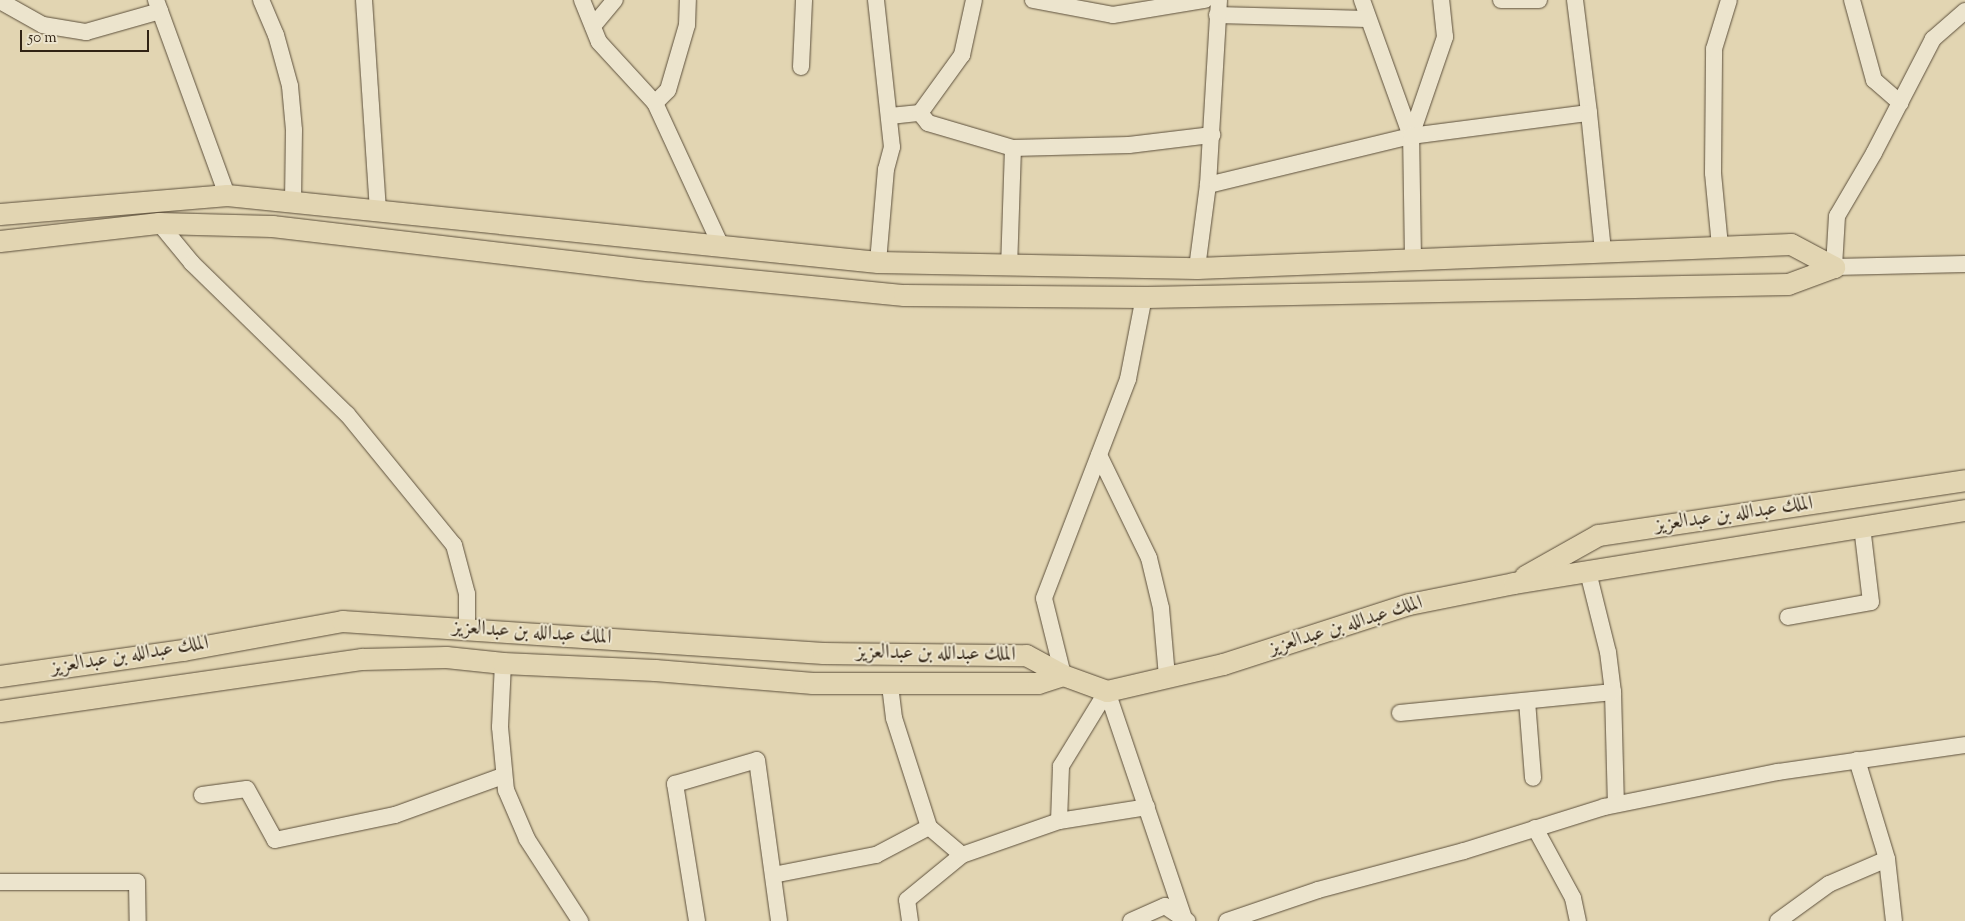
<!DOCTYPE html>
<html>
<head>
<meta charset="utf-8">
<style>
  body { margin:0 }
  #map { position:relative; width:1965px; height:921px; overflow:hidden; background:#e2d5b2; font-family:"Sorts Mill Goudy",Amiri,serif }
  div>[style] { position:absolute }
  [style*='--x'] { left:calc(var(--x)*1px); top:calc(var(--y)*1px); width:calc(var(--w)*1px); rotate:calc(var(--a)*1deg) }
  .roads { filter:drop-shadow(0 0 1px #5d503c) drop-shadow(0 0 1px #5d503c) }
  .minor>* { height:16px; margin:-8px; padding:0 8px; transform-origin:8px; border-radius:8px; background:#ece4cd }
  .major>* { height:21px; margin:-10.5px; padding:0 10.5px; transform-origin:10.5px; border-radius:10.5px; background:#e2d5b2 }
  span { translate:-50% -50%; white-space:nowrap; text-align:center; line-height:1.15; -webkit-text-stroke:4px #ece4cd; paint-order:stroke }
  .street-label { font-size:20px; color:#312314 }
  .scale { position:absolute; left:20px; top:30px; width:129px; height:22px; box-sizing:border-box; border:2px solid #312314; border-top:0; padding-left:6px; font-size:15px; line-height:18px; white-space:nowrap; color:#312314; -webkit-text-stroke:4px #ece4cd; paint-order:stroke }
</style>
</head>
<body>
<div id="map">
  <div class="roads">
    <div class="minor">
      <div style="--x:156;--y:0;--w:208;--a:70"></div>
      <div style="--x:261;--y:0;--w:38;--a:67"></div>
      <div style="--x:276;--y:35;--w:53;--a:74.6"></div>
      <div style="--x:290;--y:86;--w:44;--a:84.8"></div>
      <div style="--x:294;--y:130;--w:70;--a:90.8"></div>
      <div style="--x:364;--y:0;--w:209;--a:86.2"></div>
      <div style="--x:582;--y:0;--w:45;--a:68"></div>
      <div style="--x:599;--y:42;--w:83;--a:47.4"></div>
      <div style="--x:655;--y:103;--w:157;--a:65.2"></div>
      <div style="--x:876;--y:0;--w:148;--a:83.8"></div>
      <div style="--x:892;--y:147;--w:23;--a:105"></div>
      <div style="--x:886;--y:169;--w:93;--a:94.9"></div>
      <div style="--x:1033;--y:0;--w:81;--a:10.6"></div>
      <div style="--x:1113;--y:15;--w:93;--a:-9.3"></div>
      <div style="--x:1362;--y:0;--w:145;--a:70.2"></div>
      <div style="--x:1501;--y:0;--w:38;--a:0"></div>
      <div style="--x:1575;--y:0;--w:114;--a:82.9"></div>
      <div style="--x:1852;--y:0;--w:83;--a:74.6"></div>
      <div style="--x:1874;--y:80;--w:35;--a:41"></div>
      <div style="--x:0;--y:1;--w:49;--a:29.2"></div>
      <div style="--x:43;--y:25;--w:44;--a:9.2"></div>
      <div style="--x:86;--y:32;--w:77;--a:-15.8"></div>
      <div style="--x:1965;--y:11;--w:43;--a:138.8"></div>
      <div style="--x:1933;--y:39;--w:128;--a:117.4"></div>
      <div style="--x:1874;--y:153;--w:73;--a:120.4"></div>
      <div style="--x:1837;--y:216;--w:51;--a:93.4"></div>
      <div style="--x:1834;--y:267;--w:131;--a:-1.3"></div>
      <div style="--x:1217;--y:15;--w:150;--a:1.5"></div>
      <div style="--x:593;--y:26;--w:34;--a:-50"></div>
      <div style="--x:801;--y:67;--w:67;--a:-87.4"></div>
      <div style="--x:655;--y:103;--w:18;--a:-45"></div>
      <div style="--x:668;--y:90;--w:68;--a:-73.7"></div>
      <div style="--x:687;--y:25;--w:25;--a:-88"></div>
      <div style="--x:920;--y:113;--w:13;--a:51"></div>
      <div style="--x:928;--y:123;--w:89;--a:16.4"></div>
      <div style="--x:1013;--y:148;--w:118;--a:91.9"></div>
      <div style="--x:890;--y:116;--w:30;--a:-6"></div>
      <div style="--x:920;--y:113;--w:72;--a:-54.1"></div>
      <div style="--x:962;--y:55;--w:56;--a:-77.7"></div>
      <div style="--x:1013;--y:148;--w:116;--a:-1.5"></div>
      <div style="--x:1129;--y:145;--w:84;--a:-6.9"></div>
      <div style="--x:1208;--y:185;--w:185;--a:-86.6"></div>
      <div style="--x:159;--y:223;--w:52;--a:50.5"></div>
      <div style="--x:192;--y:263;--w:216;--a:44.3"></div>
      <div style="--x:347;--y:414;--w:169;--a:50.8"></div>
      <div style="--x:454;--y:545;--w:51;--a:75.1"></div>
      <div style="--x:467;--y:594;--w:34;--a:90"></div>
      <div style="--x:1720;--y:246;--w:73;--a:-95.5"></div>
      <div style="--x:1713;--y:173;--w:124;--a:-89.5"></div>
      <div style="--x:1714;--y:49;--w:51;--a:-73"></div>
      <div style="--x:1413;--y:258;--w:122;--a:-90.9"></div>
      <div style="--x:1411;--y:136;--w:105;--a:-71"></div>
      <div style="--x:1445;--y:37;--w:37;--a:-96"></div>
      <div style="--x:1197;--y:268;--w:84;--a:-82.5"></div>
      <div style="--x:1208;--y:185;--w:209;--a:-13.6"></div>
      <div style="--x:1411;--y:136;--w:179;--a:-7.4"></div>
      <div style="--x:1589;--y:113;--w:138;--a:84.2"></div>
      <div style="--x:1099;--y:455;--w:114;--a:64.1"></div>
      <div style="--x:1149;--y:558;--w:51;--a:76.5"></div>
      <div style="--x:1161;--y:608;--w:69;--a:85"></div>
      <div style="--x:1588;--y:572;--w:82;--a:76"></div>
      <div style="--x:1608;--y:652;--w:40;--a:82.9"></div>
      <div style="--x:1613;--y:692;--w:112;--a:88.5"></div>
      <div style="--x:1788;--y:617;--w:84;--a:-10.2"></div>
      <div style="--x:1871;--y:602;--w:76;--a:-96.8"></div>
      <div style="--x:503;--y:663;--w:64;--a:92.7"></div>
      <div style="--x:500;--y:727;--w:63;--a:84.6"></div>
      <div style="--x:506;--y:790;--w:53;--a:66.8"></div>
      <div style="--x:527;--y:839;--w:98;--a:57.1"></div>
      <div style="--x:1063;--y:675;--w:79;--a:-103.9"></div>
      <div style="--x:1044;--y:598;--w:235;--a:-69"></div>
      <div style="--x:1128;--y:379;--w:84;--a:-79"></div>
      <div style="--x:1107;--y:691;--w:243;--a:71.3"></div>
      <div style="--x:1527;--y:701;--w:77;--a:85.5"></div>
      <div style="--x:1400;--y:713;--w:214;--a:-5.6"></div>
      <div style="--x:1857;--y:760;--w:103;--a:73.1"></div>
      <div style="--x:1887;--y:859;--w:62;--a:83.6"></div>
      <div style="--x:202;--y:795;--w:45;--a:-7.6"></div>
      <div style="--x:247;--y:789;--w:58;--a:61.2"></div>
      <div style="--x:275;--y:840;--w:123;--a:-11.8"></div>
      <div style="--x:395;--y:815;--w:115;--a:-19.9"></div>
      <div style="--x:1059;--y:821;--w:89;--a:-9"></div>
      <div style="--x:929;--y:827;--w:43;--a:40.3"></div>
      <div style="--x:1535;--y:828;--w:80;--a:61.5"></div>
      <div style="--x:1573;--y:898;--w:24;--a:78"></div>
      <div style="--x:773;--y:875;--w:105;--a:-11"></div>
      <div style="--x:876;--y:855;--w:60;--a:-27.8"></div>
      <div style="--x:929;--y:827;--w:114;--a:-107.8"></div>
      <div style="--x:894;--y:718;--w:34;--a:-97"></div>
      <div style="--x:0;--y:882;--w:137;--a:0"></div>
      <div style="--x:137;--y:882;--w:39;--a:89"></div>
      <div style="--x:697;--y:921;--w:139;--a:-99.1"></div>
      <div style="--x:675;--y:784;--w:85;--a:-16.3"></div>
      <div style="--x:757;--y:760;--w:162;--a:82.2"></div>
      <div style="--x:910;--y:921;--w:21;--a:-98"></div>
      <div style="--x:907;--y:900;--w:71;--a:-39.3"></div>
      <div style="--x:962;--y:855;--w:103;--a:-19.3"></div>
      <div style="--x:1059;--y:821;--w:55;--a:-87.9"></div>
      <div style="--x:1061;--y:766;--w:88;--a:-58.5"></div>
      <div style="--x:1131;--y:921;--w:37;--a:-24"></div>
      <div style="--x:1165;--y:906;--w:27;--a:34"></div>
      <div style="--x:1227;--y:921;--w:96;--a:-18.8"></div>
      <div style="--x:1318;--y:890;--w:151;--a:-15"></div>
      <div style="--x:1464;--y:851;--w:147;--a:-17.4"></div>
      <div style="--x:1604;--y:807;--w:177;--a:-11.4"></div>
      <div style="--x:1778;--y:772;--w:189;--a:-8.2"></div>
      <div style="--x:1778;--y:921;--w:63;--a:-36"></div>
      <div style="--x:1829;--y:884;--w:63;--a:-23.3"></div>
    </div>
    <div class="major">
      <div style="--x:0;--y:214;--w:228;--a:-4.8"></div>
      <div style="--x:227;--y:195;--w:654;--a:5.88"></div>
      <div style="--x:878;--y:262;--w:319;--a:1.1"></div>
      <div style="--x:1197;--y:268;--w:594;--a:-2.31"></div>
      <div style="--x:1791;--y:244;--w:49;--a:28.1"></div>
      <div style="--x:0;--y:241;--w:160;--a:-6.5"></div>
      <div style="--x:159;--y:223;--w:113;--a:1.5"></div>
      <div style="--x:272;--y:226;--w:379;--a:6.7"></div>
      <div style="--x:648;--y:270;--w:257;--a:5.6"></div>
      <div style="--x:904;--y:295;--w:240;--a:0.5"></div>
      <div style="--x:1144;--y:297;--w:644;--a:-1.16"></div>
      <div style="--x:1788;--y:284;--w:49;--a:-20.3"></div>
      <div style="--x:1525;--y:576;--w:84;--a:-29.3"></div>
      <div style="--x:1598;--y:535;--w:371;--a:-8.5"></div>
      <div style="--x:0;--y:676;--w:185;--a:-8.1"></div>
      <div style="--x:183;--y:650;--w:162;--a:-10.3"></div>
      <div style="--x:342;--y:621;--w:482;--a:3.8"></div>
      <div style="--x:823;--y:653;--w:203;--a:0.6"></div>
      <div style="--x:1026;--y:655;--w:42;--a:28.4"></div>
      <div style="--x:1063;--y:675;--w:47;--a:20"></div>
      <div style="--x:1107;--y:691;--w:119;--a:-13.1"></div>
      <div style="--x:1223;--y:664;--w:195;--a:-17.9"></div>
      <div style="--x:1409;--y:604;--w:107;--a:-11.3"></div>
      <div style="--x:1514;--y:583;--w:457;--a:-9.2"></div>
      <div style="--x:0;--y:711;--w:366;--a:-8.2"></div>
      <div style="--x:362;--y:659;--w:84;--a:-1.4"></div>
      <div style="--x:446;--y:657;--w:57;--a:6"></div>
      <div style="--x:503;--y:663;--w:152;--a:2.6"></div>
      <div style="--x:655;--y:670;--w:158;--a:4.7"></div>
      <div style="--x:812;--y:683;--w:226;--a:0"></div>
      <div style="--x:1038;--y:683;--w:26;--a:-18"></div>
    </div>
  </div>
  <div class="street-label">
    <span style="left:1734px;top:515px;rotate:-8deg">الملك عبدالله بن عبدالعزيز</span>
    <span style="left:1346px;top:626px;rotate:-17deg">الملك عبدالله بن عبدالعزيز</span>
    <span style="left:532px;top:633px;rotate:4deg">الملك عبدالله بن عبدالعزيز</span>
    <span style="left:936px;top:654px;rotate:1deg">الملك عبدالله بن عبدالعزيز</span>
    <span style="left:130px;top:656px;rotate:-9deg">الملك عبدالله بن عبدالعزيز</span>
  </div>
  <div class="scale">50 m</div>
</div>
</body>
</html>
